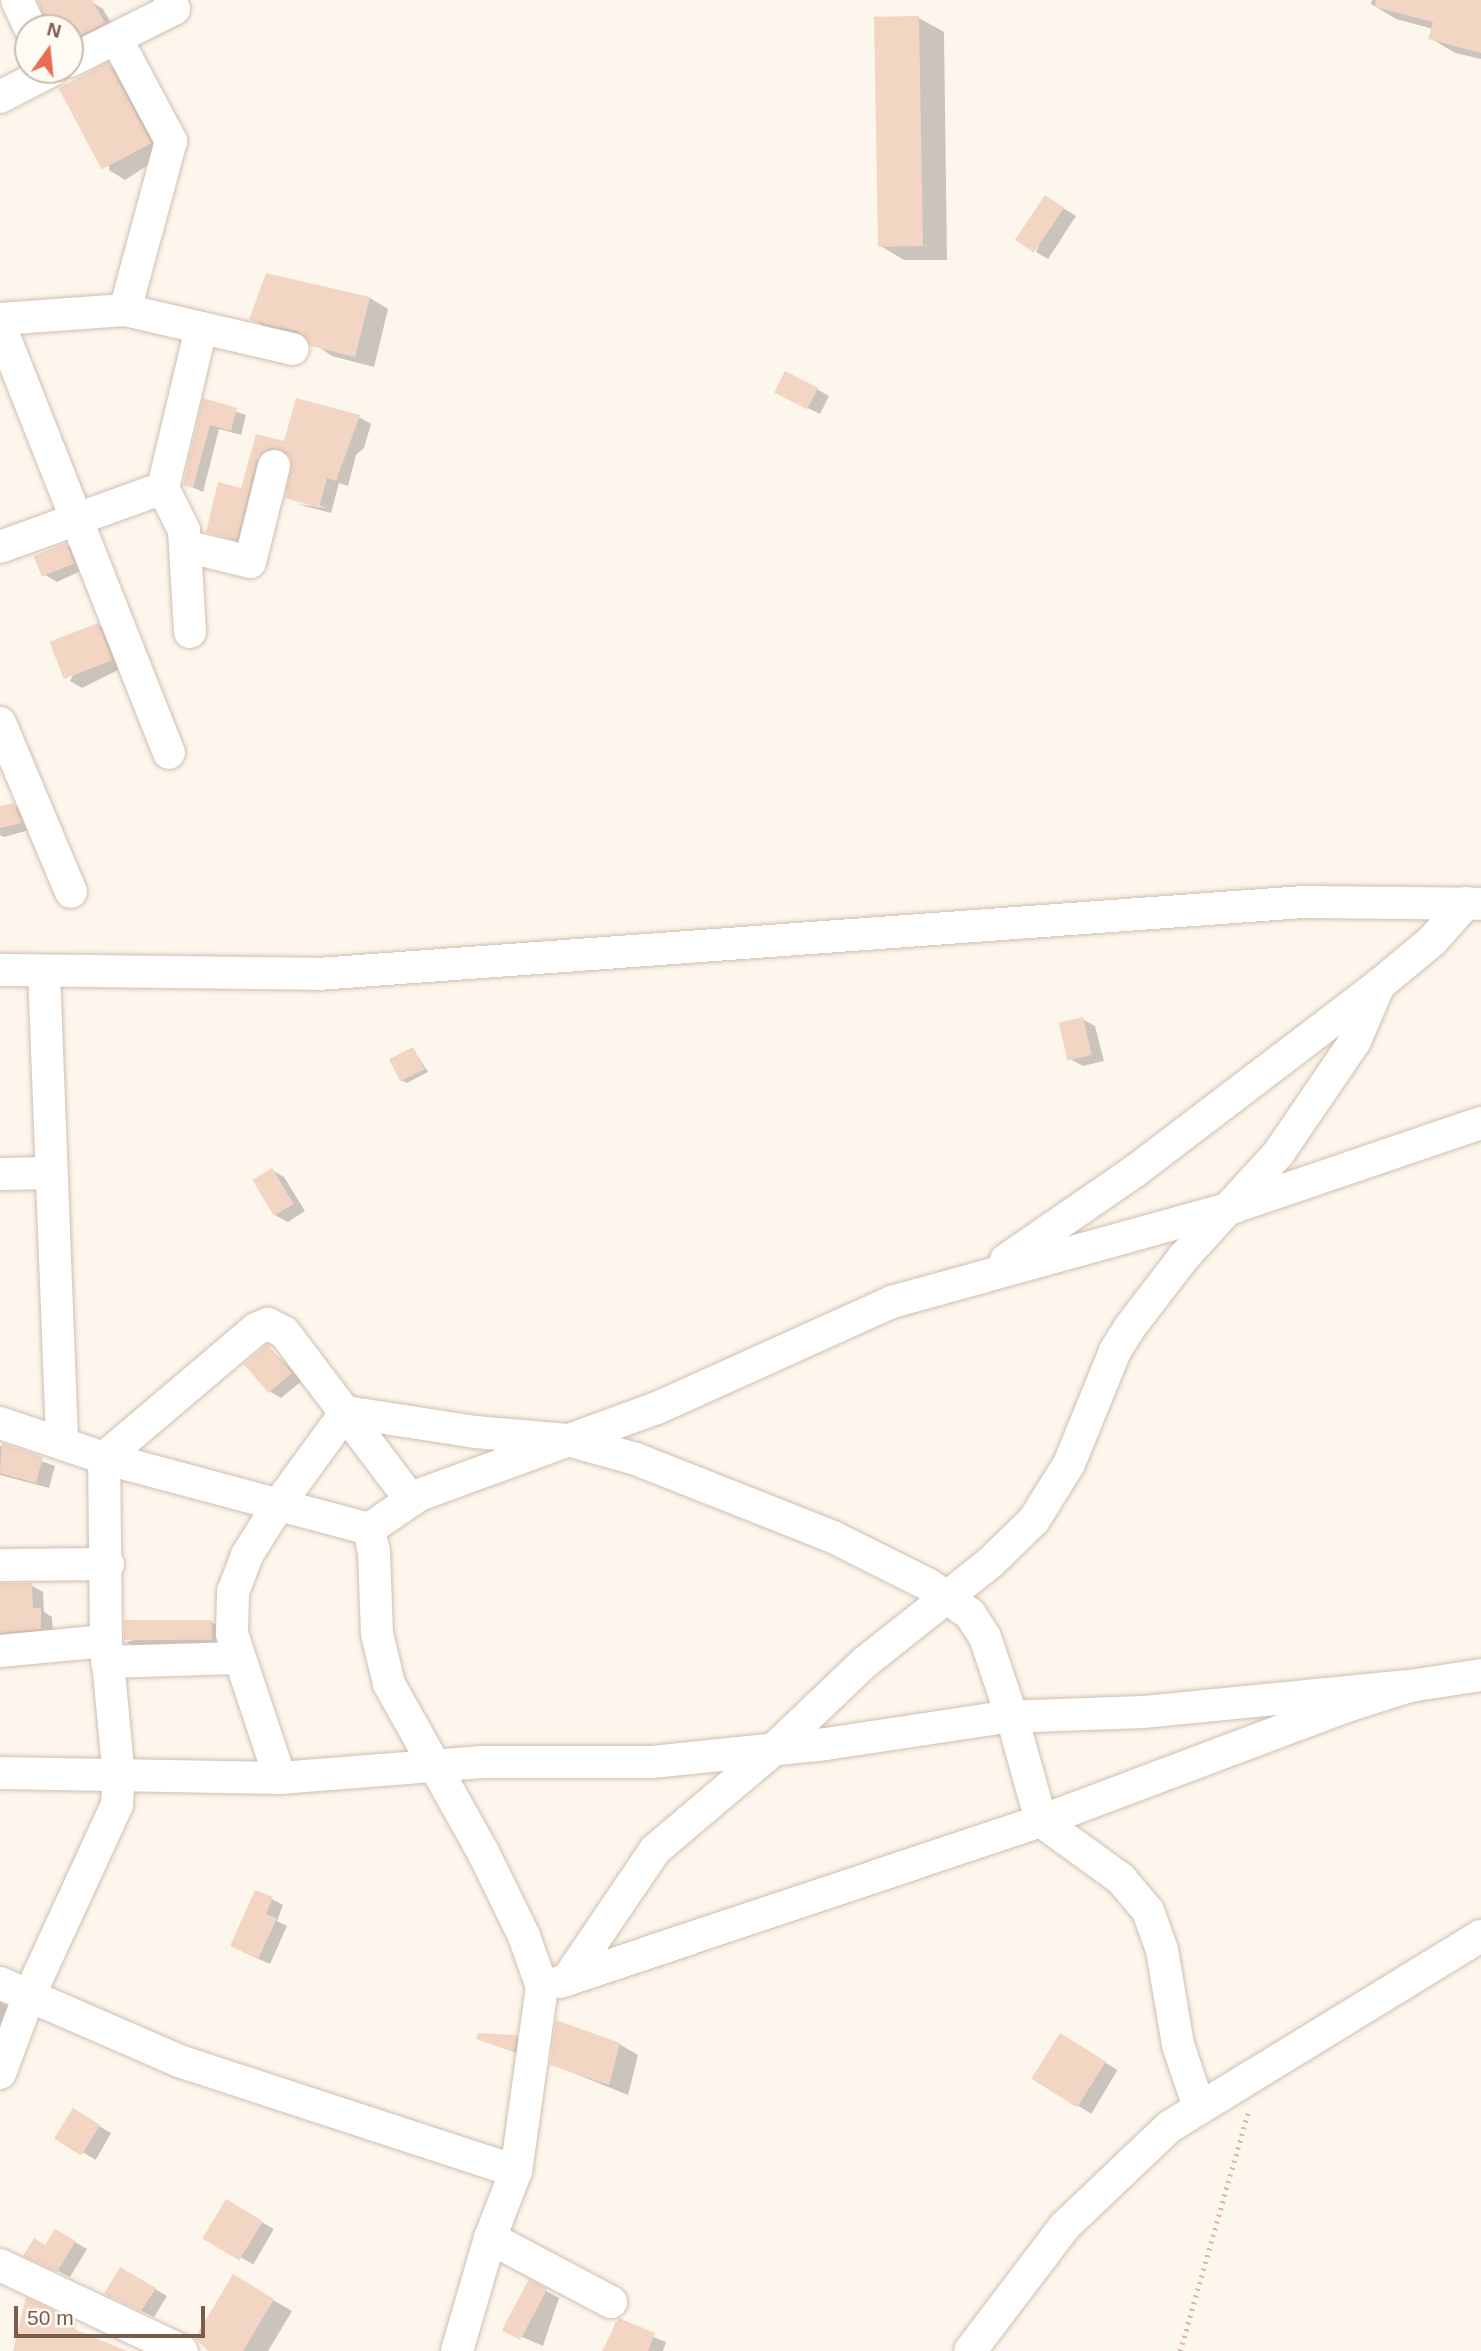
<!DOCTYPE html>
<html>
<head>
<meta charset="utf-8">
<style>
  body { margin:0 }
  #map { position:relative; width:1481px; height:2351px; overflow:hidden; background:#fdf6ec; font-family:Arial,sans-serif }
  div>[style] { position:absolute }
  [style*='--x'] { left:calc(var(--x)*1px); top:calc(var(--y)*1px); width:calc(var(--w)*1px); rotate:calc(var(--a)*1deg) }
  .shadow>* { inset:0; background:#0003; transform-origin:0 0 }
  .building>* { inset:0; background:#f3d5c3; transform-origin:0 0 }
  .path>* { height:4.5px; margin-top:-2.25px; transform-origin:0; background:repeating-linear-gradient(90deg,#d9b8a5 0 2px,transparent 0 7px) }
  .roads { filter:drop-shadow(0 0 2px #d1beb0) drop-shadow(0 0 2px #d1beb0) }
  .street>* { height:32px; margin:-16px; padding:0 16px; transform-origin:16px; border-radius:16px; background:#fff }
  span { translate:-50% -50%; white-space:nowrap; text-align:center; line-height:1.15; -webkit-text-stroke:5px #fffaf3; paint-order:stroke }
  .north { position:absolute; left:14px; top:14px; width:70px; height:70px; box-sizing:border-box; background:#fffaf3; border:2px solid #cabbb1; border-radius:50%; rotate:15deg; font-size:19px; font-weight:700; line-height:28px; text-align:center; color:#7a5c4d }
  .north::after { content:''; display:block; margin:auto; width:24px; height:32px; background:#e76f51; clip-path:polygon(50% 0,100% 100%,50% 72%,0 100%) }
  .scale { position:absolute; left:14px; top:2306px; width:191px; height:32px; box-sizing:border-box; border:4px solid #7a5c4d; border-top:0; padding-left:9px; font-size:21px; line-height:24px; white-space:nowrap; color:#7a5c4d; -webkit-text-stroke:5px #fffaf3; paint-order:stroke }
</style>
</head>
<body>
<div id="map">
  <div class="shadow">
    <div style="clip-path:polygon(38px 0,92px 2px,103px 9px,115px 30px,70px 54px,70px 28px,47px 28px)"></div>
    <div style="clip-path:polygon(1372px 0,1481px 3px,1481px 59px,1455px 53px,1430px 38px,1433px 29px,1396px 19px,1371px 4px)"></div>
    <div style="clip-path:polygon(919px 18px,944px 32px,947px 260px,904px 260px,879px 245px)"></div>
    <div style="clip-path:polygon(108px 64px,125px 74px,167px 153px,125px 180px,109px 170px)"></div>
    <div style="clip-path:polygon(1058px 205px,1076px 216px,1048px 259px,1036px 252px)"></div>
    <div style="clip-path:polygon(370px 298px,388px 309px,374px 367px,332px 356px,306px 338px,270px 330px,252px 319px)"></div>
    <div style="clip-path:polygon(817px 389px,829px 396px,820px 414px,789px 399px)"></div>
    <div style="clip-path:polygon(204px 401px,246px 415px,241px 435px,219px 429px,203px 492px,185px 484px)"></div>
    <div style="clip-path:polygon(359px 417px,371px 424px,364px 448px,356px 455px,348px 486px,339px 483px,331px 513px,297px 504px,328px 508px,287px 498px,294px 470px,289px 454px,273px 459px,248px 545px,208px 531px,243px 490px,257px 436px,285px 443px)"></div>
    <div style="clip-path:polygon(66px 545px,78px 552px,85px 569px,57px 582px,45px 575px)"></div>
    <div style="clip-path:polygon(98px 625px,110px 632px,124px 667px,82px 688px,70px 681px)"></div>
    <div style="clip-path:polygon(13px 805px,26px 812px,33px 829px,4px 837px,0 835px,0 808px)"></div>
    <div style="clip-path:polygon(1082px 1019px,1095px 1026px,1104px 1061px,1083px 1066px,1070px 1059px)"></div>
    <div style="clip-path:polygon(413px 1049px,428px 1072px,407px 1083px,401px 1080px)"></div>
    <div style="clip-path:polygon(272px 1170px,284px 1177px,305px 1211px,288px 1222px,275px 1215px)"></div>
    <div style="clip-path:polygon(267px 1346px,303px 1380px,281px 1398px,269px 1391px)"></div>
    <div style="clip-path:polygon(0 1446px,55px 1466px,49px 1488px,0 1475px)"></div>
    <div style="clip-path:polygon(0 1585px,31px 1585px,43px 1592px,44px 1612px,52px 1617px,53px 1635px,10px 1639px,0 1634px)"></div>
    <div style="clip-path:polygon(211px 1622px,224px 1629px,224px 1647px,139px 1649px,126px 1642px)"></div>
    <div style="clip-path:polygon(272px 1899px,283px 1905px,277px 1921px,287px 1926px,270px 1964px,243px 1952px)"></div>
    <div style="clip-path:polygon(0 2001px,21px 2017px,0 2035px)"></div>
    <div style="left:1061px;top:2036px;width:66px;height:51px;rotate:31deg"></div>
    <div style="clip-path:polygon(516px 2037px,522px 2040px,520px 2054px,484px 2041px)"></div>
    <div style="clip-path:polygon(619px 2044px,638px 2055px,628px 2095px,551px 2064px)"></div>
    <div style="left:73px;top:2111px;width:44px;height:31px;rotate:30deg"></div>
    <div style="left:227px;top:2202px;width:54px;height:41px;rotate:30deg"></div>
    <div style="clip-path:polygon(56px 2231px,87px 2249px,70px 2277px,36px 2260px)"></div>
    <div style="clip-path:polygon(121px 2269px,167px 2296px,154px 2317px,118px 2300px)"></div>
    <div style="clip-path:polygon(233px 2277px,292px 2311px,268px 2351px,211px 2351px,197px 2338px)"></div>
    <div style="clip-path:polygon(530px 2282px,559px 2298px,543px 2346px,513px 2333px)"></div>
    <div style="clip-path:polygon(64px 2318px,76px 2324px,74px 2331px,124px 2351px,14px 2351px)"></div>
    <div style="clip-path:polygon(616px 2322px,666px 2342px,663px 2351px,604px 2351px)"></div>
  </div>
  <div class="building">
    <div style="clip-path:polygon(37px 0,92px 0,105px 23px,70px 40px,70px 28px,49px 28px)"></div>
    <div style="clip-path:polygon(1376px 0,1481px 0,1481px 53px,1428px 39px,1433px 22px,1375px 7px)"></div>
    <div style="left:919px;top:16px;width:230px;height:45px;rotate:89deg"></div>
    <div style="left:108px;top:62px;width:92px;height:56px;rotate:62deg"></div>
    <div style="left:1045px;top:195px;width:23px;height:54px;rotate:34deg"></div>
    <div style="clip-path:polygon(266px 273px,370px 297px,355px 357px,311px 346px,297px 331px,249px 320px)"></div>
    <div style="left:785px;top:371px;width:37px;height:24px;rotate:27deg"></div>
    <div style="clip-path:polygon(203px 398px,237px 408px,231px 431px,210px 425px,193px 488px,183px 485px)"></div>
    <div style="clip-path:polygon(296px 398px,360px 415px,336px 481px,327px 478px,319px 508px,285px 498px,291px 460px,286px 452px,270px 448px,256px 462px,237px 540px,206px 532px,218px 482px,241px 488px,256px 434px,284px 441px)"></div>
    <div style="left:66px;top:543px;width:22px;height:35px;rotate:68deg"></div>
    <div style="left:98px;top:623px;width:40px;height:52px;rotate:69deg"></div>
    <div style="clip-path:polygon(14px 803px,22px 823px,0 828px,0 806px)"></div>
    <div style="left:1083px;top:1017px;width:39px;height:25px;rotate:77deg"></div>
    <div style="left:413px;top:1047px;width:25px;height:27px;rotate:63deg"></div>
    <div style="left:272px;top:1168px;width:42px;height:23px;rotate:59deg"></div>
    <div style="left:267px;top:1344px;width:38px;height:31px;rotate:49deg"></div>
    <div style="clip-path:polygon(2px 1443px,43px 1457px,36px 1483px,0 1473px)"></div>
    <div style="clip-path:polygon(0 1583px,32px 1583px,33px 1608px,41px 1608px,41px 1629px,0 1633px)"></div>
    <div style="left:212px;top:1620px;width:20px;height:88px;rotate:90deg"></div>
    <div style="clip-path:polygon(255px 1890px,273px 1897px,266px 1914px,277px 1918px,258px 1959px,230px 1946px)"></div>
    <div style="clip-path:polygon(556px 2020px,620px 2043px,609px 2085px,550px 2065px)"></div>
    <div style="clip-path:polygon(478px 2033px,517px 2035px,514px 2052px,476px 2039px)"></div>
    <div style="left:1060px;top:2033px;width:54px;height:54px;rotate:32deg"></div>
    <div style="left:73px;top:2108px;width:32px;height:36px;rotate:32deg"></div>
    <div style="left:226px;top:2199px;width:43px;height:46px;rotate:31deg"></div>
    <div style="clip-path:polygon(55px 2229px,76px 2241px,57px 2272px,23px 2256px,34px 2238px,45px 2245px)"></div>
    <div style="clip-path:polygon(120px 2267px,156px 2288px,141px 2311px,104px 2294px)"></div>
    <div style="clip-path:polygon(233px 2274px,274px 2299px,243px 2351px,208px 2351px,195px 2338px)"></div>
    <div style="left:529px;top:2279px;width:21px;height:58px;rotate:28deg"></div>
    <div style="clip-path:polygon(26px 2297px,65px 2316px,62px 2324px,127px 2351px,13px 2351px)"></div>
    <div style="clip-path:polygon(619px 2318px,655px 2333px,648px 2351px,602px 2351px)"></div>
  </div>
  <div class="path">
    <div style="--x:1180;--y:2351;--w:248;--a:-74.1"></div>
  </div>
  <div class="roads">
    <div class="street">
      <div style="--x:17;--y:0;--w:31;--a:65"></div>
      <div style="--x:116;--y:38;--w:117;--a:61.9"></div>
      <div style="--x:171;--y:141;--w:175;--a:105.2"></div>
      <div style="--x:70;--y:61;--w:116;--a:-26.6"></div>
      <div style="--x:174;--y:9;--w:10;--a:-114"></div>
      <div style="--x:0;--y:97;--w:59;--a:-27.4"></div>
      <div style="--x:0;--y:319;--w:125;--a:-4.1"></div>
      <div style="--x:125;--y:310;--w:172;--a:13.1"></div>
      <div style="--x:0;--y:326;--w:459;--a:68.4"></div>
      <div style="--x:185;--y:546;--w:67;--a:13.8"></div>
      <div style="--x:250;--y:562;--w:99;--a:-76"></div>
      <div style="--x:0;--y:547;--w:173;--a:-19.9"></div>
      <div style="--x:190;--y:632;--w:102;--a:-93.4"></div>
      <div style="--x:184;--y:530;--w:47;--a:-116.6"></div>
      <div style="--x:163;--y:488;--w:164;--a:-76.6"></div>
      <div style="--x:0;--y:723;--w:183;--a:67.2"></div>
      <div style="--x:0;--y:970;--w:318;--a:0.7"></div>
      <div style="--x:318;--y:974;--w:988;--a:-4.18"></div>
      <div style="--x:1303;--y:902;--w:178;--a:0.6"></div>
      <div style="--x:44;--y:971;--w:472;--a:87.8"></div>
      <div style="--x:0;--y:1174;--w:51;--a:-1.1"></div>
      <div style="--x:1006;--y:1260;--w:157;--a:-34.6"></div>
      <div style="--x:1135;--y:1171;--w:307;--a:-37.3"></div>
      <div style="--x:1379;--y:985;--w:69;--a:-39.7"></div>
      <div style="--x:1432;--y:941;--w:51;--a:-48.2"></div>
      <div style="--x:0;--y:1423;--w:110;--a:18.6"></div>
      <div style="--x:104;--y:1458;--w:274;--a:15"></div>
      <div style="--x:369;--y:1529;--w:24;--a:78"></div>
      <div style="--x:374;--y:1552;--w:82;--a:87.9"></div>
      <div style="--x:377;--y:1634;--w:51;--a:76.5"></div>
      <div style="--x:389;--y:1684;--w:193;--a:60.8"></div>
      <div style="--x:483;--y:1852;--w:93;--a:64"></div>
      <div style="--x:524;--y:1936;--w:54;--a:70.6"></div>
      <div style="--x:542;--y:1987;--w:186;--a:98"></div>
      <div style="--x:516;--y:2171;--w:72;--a:111.2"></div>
      <div style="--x:490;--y:2238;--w:118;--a:106.3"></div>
      <div style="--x:369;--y:1529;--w:60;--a:-34.2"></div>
      <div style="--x:419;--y:1495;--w:253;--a:-20.1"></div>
      <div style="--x:657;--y:1408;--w:258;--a:-24.3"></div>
      <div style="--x:892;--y:1302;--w:355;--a:-15.5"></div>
      <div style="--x:1234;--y:1207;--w:261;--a:-18.8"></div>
      <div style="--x:0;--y:1565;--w:108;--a:-0.5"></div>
      <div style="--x:0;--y:1651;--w:106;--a:-5.4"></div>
      <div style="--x:107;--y:1662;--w:132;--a:-1.7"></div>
      <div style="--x:0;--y:1773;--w:280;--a:1"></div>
      <div style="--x:280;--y:1778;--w:203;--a:-4.5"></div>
      <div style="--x:482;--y:1762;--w:170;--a:0"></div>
      <div style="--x:652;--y:1762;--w:175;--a:-5.9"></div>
      <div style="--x:826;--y:1744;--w:180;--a:-8.6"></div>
      <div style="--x:1004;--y:1717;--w:139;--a:-2.1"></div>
      <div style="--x:1143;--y:1712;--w:268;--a:-5.6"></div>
      <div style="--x:280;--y:1778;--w:152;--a:-108.4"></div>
      <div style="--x:232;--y:1634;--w:42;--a:-88.6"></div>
      <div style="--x:233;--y:1592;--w:40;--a:-69"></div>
      <div style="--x:247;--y:1555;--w:60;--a:-57.9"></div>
      <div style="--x:279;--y:1504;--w:114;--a:-53.9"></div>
      <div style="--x:346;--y:1412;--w:131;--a:8.8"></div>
      <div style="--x:475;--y:1432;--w:93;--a:4.9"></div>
      <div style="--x:568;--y:1440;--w:71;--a:15.6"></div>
      <div style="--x:636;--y:1459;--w:212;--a:21.6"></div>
      <div style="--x:833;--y:1537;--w:107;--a:26.6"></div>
      <div style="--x:929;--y:1585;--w:50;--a:35.3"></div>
      <div style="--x:970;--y:1614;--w:27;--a:57"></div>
      <div style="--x:985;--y:1637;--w:84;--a:71.4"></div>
      <div style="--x:1012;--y:1717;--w:108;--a:74.4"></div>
      <div style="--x:1041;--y:1821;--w:99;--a:35.9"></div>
      <div style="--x:1121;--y:1879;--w:42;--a:49.8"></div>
      <div style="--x:1148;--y:1911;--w:41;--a:70.3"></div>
      <div style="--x:1162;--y:1950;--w:96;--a:80.4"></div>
      <div style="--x:1178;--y:2045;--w:65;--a:71.3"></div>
      <div style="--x:567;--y:1980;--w:157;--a:-55.9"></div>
      <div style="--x:655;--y:1850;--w:156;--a:-40.3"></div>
      <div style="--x:774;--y:1749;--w:124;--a:-43.7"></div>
      <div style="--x:864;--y:1663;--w:162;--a:-38.5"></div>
      <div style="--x:991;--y:1562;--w:60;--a:-44.3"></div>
      <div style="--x:1034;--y:1520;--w:66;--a:-58"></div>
      <div style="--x:1069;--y:1464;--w:122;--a:-67.8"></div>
      <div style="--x:1115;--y:1351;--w:28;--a:-58"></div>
      <div style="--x:1130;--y:1327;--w:87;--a:-52.5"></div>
      <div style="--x:1183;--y:1258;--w:141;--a:-47.6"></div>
      <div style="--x:1278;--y:1154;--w:137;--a:-55.7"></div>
      <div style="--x:1355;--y:1041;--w:61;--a:-66.8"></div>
      <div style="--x:560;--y:1982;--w:507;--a:-18.51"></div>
      <div style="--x:1041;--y:1821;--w:327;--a:-20.6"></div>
      <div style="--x:1347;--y:1706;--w:66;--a:-17.6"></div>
      <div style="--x:1410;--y:1686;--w:72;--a:-8.8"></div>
      <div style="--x:0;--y:1983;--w:195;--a:23.5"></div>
      <div style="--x:179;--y:2061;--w:354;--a:18.1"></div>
      <div style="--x:0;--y:2073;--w:82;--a:-69.4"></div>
      <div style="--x:29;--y:1996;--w:210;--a:-65.3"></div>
      <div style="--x:117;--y:1805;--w:27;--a:-86"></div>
      <div style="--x:119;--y:1778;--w:138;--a:-95.4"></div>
      <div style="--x:106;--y:1641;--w:183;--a:-90.6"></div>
      <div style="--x:104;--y:1458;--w:199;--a:-40.3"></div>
      <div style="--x:256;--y:1329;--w:13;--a:-23"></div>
      <div style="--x:268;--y:1324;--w:18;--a:27"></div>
      <div style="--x:284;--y:1332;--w:211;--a:52.9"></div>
      <div style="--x:490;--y:2238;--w:137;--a:27.9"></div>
      <div style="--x:0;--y:2265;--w:201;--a:25.3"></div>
      <div style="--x:970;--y:2351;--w:156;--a:-52.8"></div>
      <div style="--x:1064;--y:2227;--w:145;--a:-43.6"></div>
      <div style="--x:1169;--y:2127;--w:366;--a:-31.5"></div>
    </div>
  </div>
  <div class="north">N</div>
  <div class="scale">50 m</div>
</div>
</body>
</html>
